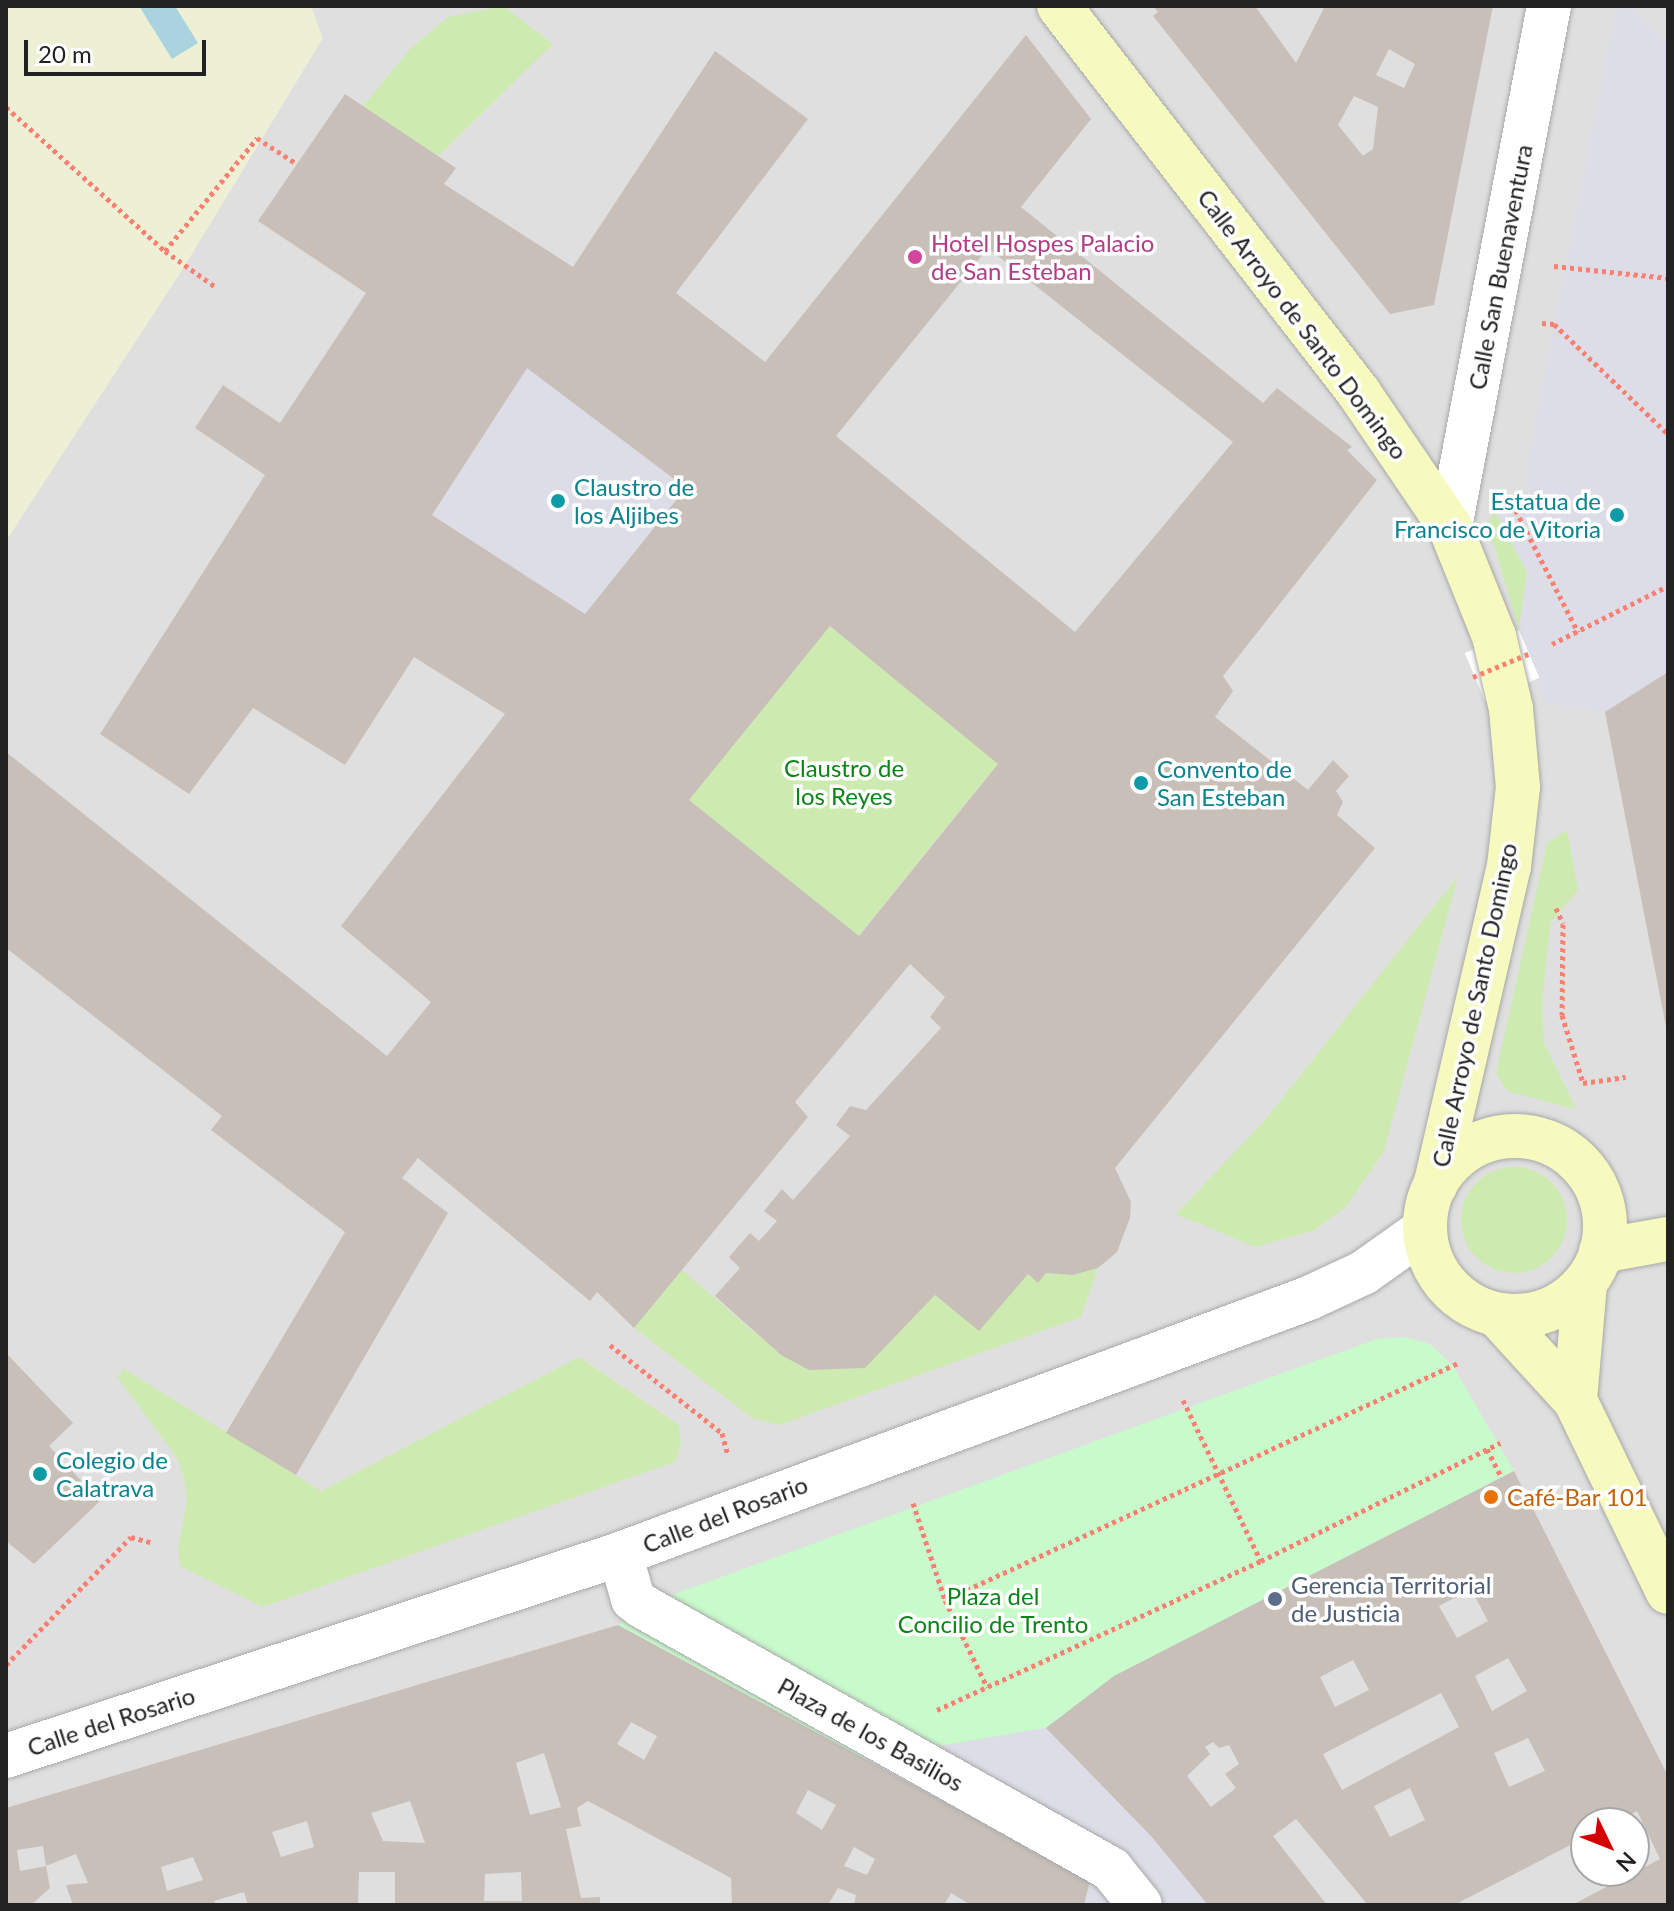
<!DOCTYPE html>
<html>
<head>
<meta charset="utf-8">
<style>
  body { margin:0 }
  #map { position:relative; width:1674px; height:1911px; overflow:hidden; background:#f2efe9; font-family:Lato,sans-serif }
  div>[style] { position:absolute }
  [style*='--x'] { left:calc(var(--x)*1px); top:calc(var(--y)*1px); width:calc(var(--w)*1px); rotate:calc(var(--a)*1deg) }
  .residential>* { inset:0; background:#e0dfdf }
  .farmland>* { inset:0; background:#eef0d5 }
  .grass>* { inset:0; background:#cdebb0; transform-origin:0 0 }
  .round { border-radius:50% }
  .park>* { inset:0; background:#c8facc }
  .plaza>* { inset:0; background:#dddde8 }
  .water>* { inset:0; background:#aad3df }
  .pier>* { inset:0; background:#fff; transform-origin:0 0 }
  .building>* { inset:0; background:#c7bfb8 }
  .path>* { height:5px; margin-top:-2.5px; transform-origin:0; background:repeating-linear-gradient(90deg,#fa8072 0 4px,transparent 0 8px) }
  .roads { filter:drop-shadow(0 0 2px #a9a9a9) drop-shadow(0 0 2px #a9a9a9) }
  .street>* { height:44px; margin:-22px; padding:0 22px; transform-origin:22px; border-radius:22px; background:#fff }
  .secondary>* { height:44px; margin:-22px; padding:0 22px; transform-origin:22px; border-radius:22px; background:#f7fabf }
  .secondary>.ring { margin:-22px; padding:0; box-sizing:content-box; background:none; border:44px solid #f7fabf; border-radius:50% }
  .path-bridge>* { height:5px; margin-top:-2.5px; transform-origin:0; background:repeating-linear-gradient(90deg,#fa8072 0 4px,transparent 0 8px) }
  .dots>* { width:22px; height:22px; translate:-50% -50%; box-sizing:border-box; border:4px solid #fff; border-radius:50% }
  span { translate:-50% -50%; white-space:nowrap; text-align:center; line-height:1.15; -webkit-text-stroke:7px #fff; paint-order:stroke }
  .hotel-label { font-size:24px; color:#b23c85 }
  .left { translate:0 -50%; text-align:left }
  .street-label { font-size:24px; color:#222 }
  .culture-label { font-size:24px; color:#0d838f }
  .right { translate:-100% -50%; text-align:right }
  .park-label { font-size:24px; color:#0c8416 }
  .food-label { font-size:24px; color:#c56008 }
  .service-label { font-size:24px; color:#4e5e75 }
  .frame { position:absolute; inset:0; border:8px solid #222; pointer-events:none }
  .north { position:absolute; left:1570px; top:1807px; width:80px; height:80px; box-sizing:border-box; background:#fff; border:2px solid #a7a7a7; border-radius:50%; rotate:133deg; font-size:22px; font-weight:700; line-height:32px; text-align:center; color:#222 }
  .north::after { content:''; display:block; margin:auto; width:28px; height:36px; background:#d40000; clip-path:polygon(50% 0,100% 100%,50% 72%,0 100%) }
  .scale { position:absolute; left:24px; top:40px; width:182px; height:36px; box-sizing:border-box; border:4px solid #222; border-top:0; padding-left:10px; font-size:24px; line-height:28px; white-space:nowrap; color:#222; -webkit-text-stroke:6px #fff; paint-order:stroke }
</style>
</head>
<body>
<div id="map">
  <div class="residential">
    <div style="clip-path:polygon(evenodd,6px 6px,1668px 6px,1668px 1905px,6px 1905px,6px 6px,1586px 1823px,1634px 1823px,1634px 1871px,1586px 1871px,1586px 1823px)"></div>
  </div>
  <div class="farmland">
    <div style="clip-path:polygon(6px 6px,311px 6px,323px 38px,184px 267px,6px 541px)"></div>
  </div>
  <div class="grass">
    <div style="clip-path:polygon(503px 6px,553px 44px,438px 156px,363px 106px,410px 49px,448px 17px)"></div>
    <div style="clip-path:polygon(1494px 509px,1527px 572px,1519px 630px,1488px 525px)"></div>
    <div style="left:830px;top:626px;width:217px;height:224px;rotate:39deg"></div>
    <div style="clip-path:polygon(1567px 830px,1578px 890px,1550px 923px,1542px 1003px,1544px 1043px,1577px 1110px,1507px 1091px,1496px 1073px,1547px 843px)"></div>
    <div style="clip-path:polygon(1458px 876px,1384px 1151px,1346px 1207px,1313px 1231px,1255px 1247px,1176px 1214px,1265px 1120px)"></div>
    <div class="round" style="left:1461px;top:1167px;width:106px;height:106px"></div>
    <div style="clip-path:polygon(1098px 1268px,1081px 1317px,779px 1425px,752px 1418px,634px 1328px,682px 1270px,781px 1355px,809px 1370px,865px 1368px,935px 1295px,979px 1330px,1028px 1274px,1038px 1283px,1046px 1273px,1073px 1275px)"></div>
    <div style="clip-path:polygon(579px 1357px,679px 1425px,681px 1445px,675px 1462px,263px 1607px,180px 1566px,178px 1547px,187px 1501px,184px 1478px,177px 1458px,117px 1377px,124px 1369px,321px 1491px)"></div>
  </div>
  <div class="park">
    <div style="clip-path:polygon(1406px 1337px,1430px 1344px,1453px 1366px,1514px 1471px,1114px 1676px,1046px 1728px,863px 1759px,618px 1625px,669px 1596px,1377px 1339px)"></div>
  </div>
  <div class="plaza">
    <div style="clip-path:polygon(1617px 6px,1627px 6px,1668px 43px,1668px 672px,1605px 712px,1546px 703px,1519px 630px,1527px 572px,1494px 509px,1530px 496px,1527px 464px)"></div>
    <div style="clip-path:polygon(527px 368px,686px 488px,585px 614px,432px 515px)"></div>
    <div style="clip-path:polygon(1046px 1728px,1151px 1836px,1208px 1905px,1084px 1905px,863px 1759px)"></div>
  </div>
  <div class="water">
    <div style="clip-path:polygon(139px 6px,175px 6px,198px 43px,172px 59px)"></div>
  </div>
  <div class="pier">
    <div style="left:1519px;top:630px;width:52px;height:59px;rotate:67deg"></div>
  </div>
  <div class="building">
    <div style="clip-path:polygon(evenodd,1153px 6px,1255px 6px,1296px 63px,1325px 6px,1493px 6px,1434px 305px,1390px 314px,1153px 16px,1158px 12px,1153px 6px,1389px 49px,1415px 64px,1404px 88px,1376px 75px,1389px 49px,1153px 6px,1354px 96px,1378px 107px,1373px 149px,1363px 156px,1338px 125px,1354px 96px)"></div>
    <div style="clip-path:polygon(evenodd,1026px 35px,1091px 119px,1021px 207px,1263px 403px,1277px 388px,1352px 447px,1347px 450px,1377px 480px,1223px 676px,1233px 691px,1215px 717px,1308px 790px,1333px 760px,1349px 776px,1336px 791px,1343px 802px,1337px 815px,1375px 848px,1115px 1168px,1131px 1202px,1130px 1218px,1117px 1252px,1098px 1268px,1073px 1275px,1046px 1273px,1038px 1283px,1028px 1274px,979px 1331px,935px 1295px,865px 1368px,809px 1370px,781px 1355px,715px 1296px,740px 1268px,729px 1257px,750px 1233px,759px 1241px,777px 1221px,764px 1211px,782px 1189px,793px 1200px,850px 1136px,836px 1125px,850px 1106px,866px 1110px,941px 1028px,930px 1017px,945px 997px,910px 964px,795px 1102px,808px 1117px,634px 1328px,597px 1292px,590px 1301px,418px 1158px,402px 1178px,448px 1213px,296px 1475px,226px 1433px,345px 1232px,211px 1130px,222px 1116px,6px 948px,6px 752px,387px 1056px,431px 1002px,341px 926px,505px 714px,414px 657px,345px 765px,253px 708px,189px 794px,100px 734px,265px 475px,195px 428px,223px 385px,280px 423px,366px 293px,258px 221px,345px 94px,456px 168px,444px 184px,573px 267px,715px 51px,808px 119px,676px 293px,765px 362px,1026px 35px,988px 248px,1233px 442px,1075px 632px,836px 436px,988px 248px,1026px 35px,527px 368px,686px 488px,585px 614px,432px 515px,527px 368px,1026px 35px,830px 626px,998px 764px,859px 936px,689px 800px,830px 626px)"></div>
    <div style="clip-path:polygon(1668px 672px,1668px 1032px,1667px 1032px,1605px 712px)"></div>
    <div style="clip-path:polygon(6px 1353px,73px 1423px,49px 1446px,100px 1501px,34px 1564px,6px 1541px)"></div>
    <div style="clip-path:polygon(evenodd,1514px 1471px,1668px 1776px,1668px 1905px,1572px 1905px,1660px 1859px,1637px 1811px,1613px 1823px,1586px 1823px,1586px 1837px,1454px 1905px,1368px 1905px,1296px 1819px,1273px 1836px,1327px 1905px,1208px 1905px,1151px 1836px,1046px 1728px,1114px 1676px,1514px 1471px,1471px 1589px,1488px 1621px,1457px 1638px,1439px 1606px,1471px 1589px,1514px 1471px,1508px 1658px,1527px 1691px,1492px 1711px,1475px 1676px,1508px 1658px,1514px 1471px,1353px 1660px,1369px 1690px,1335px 1707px,1320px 1677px,1353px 1660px,1514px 1471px,1441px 1693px,1459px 1727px,1342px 1790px,1323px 1754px,1441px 1693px,1514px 1471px,1528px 1738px,1545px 1771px,1509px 1787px,1494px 1753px,1528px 1738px,1514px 1471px,1213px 1742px,1219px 1748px,1229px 1745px,1239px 1764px,1225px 1774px,1236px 1788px,1211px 1807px,1187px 1776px,1210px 1754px,1205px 1747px,1213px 1742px,1514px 1471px,1410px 1788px,1425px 1820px,1390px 1837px,1374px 1806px,1410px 1788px)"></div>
    <div style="clip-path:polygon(evenodd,618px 1625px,1090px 1881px,1084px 1905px,971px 1905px,951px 1893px,944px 1905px,854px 1905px,856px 1895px,838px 1888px,828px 1905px,732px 1905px,731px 1878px,588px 1801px,577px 1808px,581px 1826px,566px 1829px,581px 1898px,600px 1897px,600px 1905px,395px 1905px,395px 1872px,359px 1872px,358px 1905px,248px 1905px,244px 1892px,214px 1901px,216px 1905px,73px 1905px,66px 1885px,88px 1883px,76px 1854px,46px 1866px,43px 1846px,17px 1850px,20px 1871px,46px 1866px,50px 1888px,31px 1905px,6px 1905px,6px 1808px,618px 1625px,631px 1722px,657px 1736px,644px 1760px,617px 1744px,631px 1722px,618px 1625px,544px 1753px,561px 1807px,530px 1815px,516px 1763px,544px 1753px,618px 1625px,808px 1790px,836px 1805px,822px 1830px,796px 1813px,808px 1790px,618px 1625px,410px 1801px,425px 1843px,383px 1841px,371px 1813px,410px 1801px,618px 1625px,307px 1821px,314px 1847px,281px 1857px,272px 1832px,307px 1821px,618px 1625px,854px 1847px,875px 1859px,867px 1875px,844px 1866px,854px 1847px,618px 1625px,193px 1857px,203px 1880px,167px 1891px,161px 1867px,193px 1857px,618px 1625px,521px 1872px,522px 1901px,484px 1901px,485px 1874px,521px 1872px)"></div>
  </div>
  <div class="path">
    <div style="--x:6;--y:107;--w:215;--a:42.2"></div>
    <div style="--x:165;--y:251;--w:64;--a:35.4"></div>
    <div style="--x:165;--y:251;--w:146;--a:-50.8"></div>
    <div style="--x:257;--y:138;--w:48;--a:33"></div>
    <div style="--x:1554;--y:266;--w:115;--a:6"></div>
    <div style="--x:1542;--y:323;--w:12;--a:5"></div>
    <div style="--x:1554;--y:324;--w:158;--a:44"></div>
    <div style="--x:1512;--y:503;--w:145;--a:62.9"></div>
    <div style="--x:1552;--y:644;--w:130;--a:-26.6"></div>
    <div style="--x:1556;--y:908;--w:17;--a:66"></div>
    <div style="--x:1563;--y:924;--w:91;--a:90.6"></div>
    <div style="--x:1562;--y:1015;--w:71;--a:72.8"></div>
    <div style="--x:1583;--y:1083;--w:43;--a:-7.9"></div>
    <div style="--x:610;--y:1345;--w:142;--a:38.2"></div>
    <div style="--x:722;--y:1433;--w:24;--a:75"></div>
    <div style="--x:1183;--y:1400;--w:179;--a:64.2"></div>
    <div style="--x:1487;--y:1449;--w:31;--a:63"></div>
    <div style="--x:913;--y:1503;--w:102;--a:71.7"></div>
    <div style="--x:945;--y:1600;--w:97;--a:64.2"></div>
    <div style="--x:945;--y:1600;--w:567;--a:-24.8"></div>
    <div style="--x:6;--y:1665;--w:179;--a:-45.7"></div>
    <div style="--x:131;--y:1537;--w:20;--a:15"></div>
    <div style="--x:937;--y:1710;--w:357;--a:-24.7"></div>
    <div style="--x:1261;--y:1561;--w:267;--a:-26.3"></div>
  </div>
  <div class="roads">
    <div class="street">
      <div style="--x:1450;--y:527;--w:530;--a:-79.24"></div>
      <div style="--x:620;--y:1554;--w:47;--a:73.9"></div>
      <div style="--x:633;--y:1599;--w:11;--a:38"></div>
      <div style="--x:642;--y:1606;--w:538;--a:29.28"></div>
      <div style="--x:1111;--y:1869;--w:46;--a:51.1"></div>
      <div style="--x:6;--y:1756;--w:646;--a:-18.21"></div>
      <div style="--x:620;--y:1554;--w:735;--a:-20.38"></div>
      <div style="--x:1309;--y:1298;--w:60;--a:-24.8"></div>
      <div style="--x:1363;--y:1273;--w:76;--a:-35.4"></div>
    </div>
    <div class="secondary">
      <div style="--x:1059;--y:6;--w:490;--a:52.2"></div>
      <div style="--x:1359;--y:393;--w:162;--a:55.8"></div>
      <div style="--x:1450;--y:527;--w:118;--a:68"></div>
      <div style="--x:1494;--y:636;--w:75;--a:76.9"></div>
      <div style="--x:1511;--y:709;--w:78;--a:84.9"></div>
      <div style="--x:1518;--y:787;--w:80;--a:96.5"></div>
      <div style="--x:1509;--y:866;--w:328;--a:103"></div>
      <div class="ring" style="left:1425px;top:1136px;width:136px;height:136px"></div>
      <div style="--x:1601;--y:1251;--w:68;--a:-10.2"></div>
      <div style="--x:1497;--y:1315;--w:115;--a:47.5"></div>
      <div style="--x:1575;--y:1400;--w:213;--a:64.2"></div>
      <div style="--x:1575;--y:1400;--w:117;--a:-85.1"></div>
    </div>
  </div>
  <div class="path-bridge">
    <div style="--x:1473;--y:677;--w:60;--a:-22.7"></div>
  </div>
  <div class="dots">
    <div style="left:915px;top:257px;background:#d1479c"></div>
    <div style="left:558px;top:501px;background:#0f9aa8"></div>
    <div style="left:1617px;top:515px;background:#0f9aa8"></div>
    <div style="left:1141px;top:783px;background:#0f9aa8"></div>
    <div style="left:40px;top:1474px;background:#0f9aa8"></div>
    <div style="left:1491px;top:1497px;background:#e8710a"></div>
    <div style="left:1275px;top:1599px;background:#5c6f8a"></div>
  </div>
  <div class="hotel-label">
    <span class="left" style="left:931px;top:257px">Hotel Hospes Palacio<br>de San Esteban</span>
  </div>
  <div class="street-label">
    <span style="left:1500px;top:267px;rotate:-79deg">Calle San Buenaventura</span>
    <span style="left:1303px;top:324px;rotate:53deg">Calle Arroyo de Santo Domingo</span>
    <span style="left:1474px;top:1005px;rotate:-78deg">Calle Arroyo de Santo Domingo</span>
    <span style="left:725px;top:1514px;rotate:-21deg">Calle del Rosario</span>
    <span style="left:111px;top:1721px;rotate:-18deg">Calle del Rosario</span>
    <span style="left:871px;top:1734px;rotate:29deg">Plaza de los Basilios</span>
  </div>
  <div class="culture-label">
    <span class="left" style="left:574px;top:501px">Claustro de<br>los Aljibes</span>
    <span class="right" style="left:1601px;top:515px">Estatua de<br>Francisco de Vitoria</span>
    <span class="left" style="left:1157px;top:783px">Convento de<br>San Esteban</span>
    <span class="left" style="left:56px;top:1474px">Colegio de<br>Calatrava</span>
  </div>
  <div class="park-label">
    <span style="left:844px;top:782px">Claustro de<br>los Reyes</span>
    <span style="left:993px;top:1610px">Plaza del<br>Concilio de Trento</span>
  </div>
  <div class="food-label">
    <span class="left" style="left:1507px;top:1497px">Café-Bar 101</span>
  </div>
  <div class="service-label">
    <span class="left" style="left:1291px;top:1599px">Gerencia Territorial<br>de Justicia</span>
  </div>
  <div class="frame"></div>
  <div class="north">N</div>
  <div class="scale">20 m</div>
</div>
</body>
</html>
